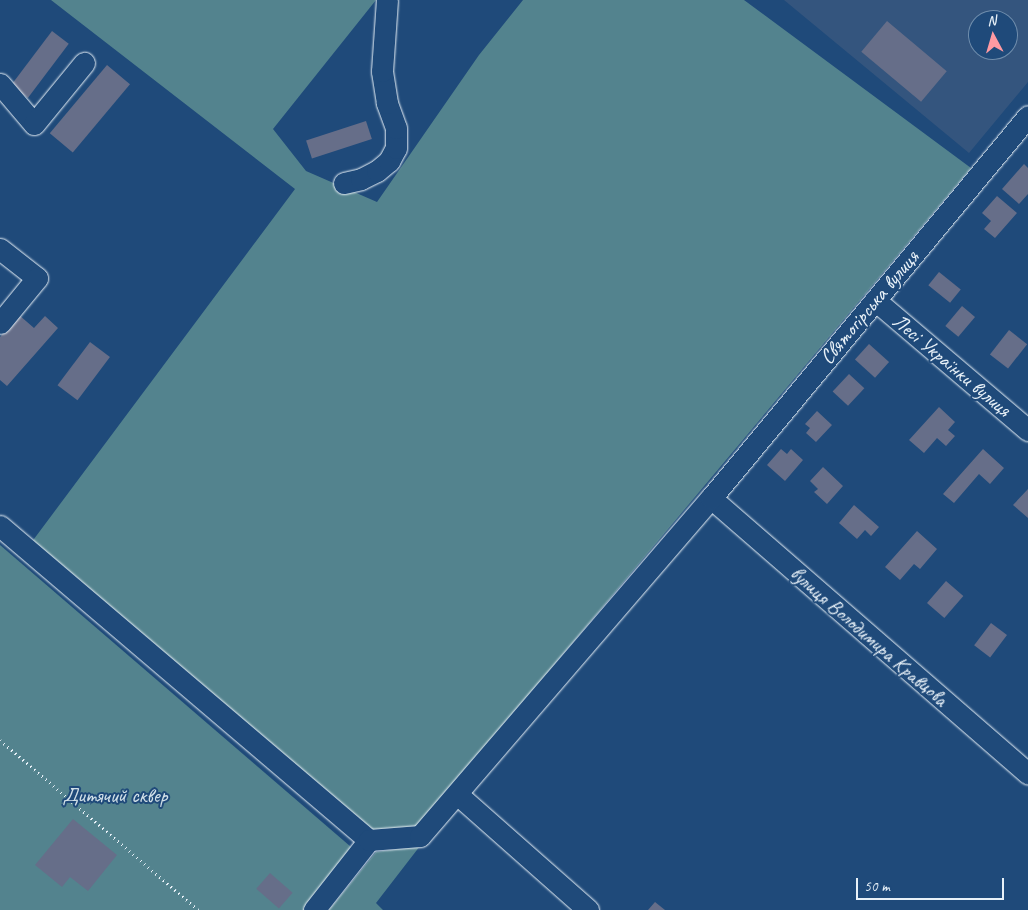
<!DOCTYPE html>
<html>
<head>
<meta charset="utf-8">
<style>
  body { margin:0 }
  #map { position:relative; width:1028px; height:910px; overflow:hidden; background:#1f4a7a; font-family:Caveat,sans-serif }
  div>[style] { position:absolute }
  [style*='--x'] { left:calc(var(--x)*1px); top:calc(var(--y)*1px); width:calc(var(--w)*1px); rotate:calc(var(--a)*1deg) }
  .built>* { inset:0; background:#34557e }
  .green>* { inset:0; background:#53838e }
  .building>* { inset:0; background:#666e89; transform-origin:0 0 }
  .path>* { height:3px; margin-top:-1.5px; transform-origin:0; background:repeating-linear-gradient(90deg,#e8f1f8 0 1px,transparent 0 5px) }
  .roads { filter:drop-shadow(0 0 1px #e8f1f8) drop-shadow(0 0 1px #e8f1f8) }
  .minor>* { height:21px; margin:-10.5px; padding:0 10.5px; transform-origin:10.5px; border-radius:10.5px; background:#1f4a7a }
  span { translate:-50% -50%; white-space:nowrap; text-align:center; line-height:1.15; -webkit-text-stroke:4px #1f4a7a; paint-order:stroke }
  .street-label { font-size:21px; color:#e8f1f8 }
  .park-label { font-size:21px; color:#d2e0e8 }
  .north { position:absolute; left:968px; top:10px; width:50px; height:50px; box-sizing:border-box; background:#1f4a7a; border:1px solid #6f8dac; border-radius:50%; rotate:354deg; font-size:14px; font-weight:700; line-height:20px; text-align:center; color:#e8f1f8 }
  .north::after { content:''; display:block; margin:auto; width:18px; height:22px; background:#ff9aa2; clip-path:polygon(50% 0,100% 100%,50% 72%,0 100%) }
  .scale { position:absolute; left:856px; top:878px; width:148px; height:22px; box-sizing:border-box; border:2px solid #e8f1f8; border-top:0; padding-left:6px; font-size:15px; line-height:18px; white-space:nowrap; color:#e8f1f8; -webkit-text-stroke:4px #1f4a7a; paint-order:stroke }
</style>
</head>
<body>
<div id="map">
  <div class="built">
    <div style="clip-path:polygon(evenodd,784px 0,1028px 0,1028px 82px,969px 153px,784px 0,978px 20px,1008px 20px,1008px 50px,978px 50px,978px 20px)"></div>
  </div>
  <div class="green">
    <div style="clip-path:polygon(51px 0,376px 0,273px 129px,306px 171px,377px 202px,479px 55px,523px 0,744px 0,971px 168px,418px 827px,374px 834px,31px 543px,295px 189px)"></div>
    <div style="clip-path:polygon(0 545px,365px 859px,322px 910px,0 910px)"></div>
    <div style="clip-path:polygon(420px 846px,376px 903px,383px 910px,329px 910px,376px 852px)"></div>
  </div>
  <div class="building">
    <div style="left:887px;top:21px;width:78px;height:40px;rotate:40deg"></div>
    <div style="left:52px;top:31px;width:21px;height:68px;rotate:37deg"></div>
    <div style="left:107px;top:65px;width:30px;height:89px;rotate:40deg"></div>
    <div style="left:366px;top:121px;width:19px;height:63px;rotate:72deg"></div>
    <div style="clip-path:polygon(1024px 164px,1028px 168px,1028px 194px,1019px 204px,1002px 189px)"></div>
    <div style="clip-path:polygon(997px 196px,1017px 213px,995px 238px,984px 229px,991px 221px,982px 213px)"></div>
    <div style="left:939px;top:272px;width:28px;height:17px;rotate:39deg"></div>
    <div style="left:962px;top:306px;width:17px;height:26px;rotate:40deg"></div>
    <div style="clip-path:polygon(19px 315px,34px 328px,45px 316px,58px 328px,7px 386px,0 380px,0 337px)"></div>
    <div style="left:1009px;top:330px;width:23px;height:31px;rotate:38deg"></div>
    <div style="left:90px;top:342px;width:25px;height:54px;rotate:37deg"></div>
    <div style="left:869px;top:344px;width:27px;height:21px;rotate:42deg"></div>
    <div style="left:849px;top:374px;width:21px;height:24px;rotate:43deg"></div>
    <div style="clip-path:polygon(939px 407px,955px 422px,948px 430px,955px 436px,946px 446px,937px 438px,924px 453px,909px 440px)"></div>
    <div style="clip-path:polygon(817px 411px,832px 425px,816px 442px,806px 433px,810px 428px,805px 424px)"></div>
    <div style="clip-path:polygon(781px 449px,787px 454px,791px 449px,803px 460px,785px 481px,767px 465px)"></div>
    <div style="clip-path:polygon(983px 449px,1004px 468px,990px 484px,979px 474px,954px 503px,943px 494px)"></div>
    <div style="clip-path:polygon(823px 467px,843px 486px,827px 504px,814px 492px,818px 489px,810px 481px)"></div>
    <div style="clip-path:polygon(1028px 489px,1028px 518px,1013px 505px)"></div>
    <div style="clip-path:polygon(854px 505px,879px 527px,871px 536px,865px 530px,857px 539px,839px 523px)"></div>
    <div style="clip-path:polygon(917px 531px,937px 549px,920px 569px,914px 564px,900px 580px,885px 567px)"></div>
    <div style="left:946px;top:581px;width:23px;height:29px;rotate:41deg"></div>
    <div style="left:991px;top:623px;width:20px;height:28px;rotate:37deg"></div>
    <div style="clip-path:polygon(73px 819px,117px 855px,88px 891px,70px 877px,62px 887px,35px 865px)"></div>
    <div style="left:270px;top:873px;width:30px;height:21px;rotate:41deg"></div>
    <div style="clip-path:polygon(655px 902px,665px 910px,648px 910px)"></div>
  </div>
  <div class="path">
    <div style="--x:0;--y:740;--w:261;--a:40.6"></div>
  </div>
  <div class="roads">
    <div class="minor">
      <div style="--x:0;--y:84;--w:52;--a:49.6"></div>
      <div style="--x:34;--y:124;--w:79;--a:-50.7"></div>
      <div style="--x:344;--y:183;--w:17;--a:-13"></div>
      <div style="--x:361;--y:179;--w:18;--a:-27"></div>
      <div style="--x:377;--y:171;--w:16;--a:-40"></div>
      <div style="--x:389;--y:161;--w:15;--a:-62"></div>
      <div style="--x:396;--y:148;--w:20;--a:-90"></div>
      <div style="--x:396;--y:128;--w:27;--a:-110"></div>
      <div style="--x:387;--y:103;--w:32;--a:-99"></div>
      <div style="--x:382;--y:71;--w:71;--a:-86"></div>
      <div style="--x:0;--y:249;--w:47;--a:38.1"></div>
      <div style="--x:37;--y:278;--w:58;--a:129.4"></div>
      <div style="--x:875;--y:300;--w:201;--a:40.4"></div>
      <div style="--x:711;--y:498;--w:420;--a:41"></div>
      <div style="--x:0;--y:526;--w:485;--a:40.4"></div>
      <div style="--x:369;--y:840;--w:89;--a:128.2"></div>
      <div style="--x:457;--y:794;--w:175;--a:41.5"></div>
      <div style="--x:369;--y:840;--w:51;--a:-4.5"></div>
      <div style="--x:420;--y:836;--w:446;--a:-49.3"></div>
      <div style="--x:711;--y:498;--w:496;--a:-50.3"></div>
    </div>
  </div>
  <div class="street-label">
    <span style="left:869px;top:307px;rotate:-50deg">Святогірська вулиця</span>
    <span style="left:952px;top:365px;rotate:40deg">Лесі Українки вулиця</span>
    <span style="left:869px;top:636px;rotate:41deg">вулиця Володимира Кравцова</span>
  </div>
  <div class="park-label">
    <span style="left:115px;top:795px">Дитячий сквер</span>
  </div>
  <div class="north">N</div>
  <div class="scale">50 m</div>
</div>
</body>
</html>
